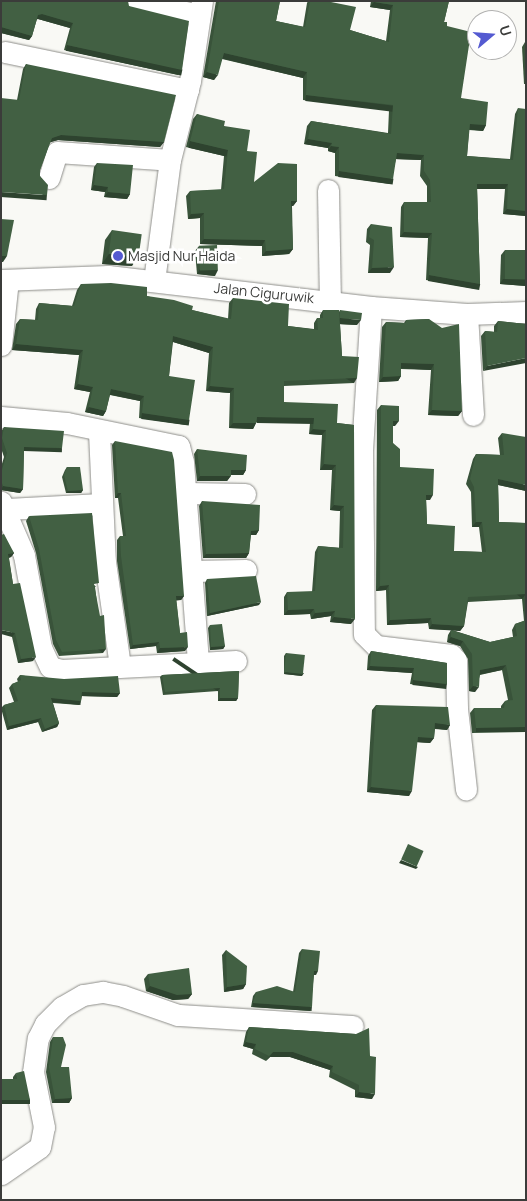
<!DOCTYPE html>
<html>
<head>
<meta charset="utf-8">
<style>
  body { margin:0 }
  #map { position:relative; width:527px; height:1201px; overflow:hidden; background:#f9f9f5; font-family:Manrope,sans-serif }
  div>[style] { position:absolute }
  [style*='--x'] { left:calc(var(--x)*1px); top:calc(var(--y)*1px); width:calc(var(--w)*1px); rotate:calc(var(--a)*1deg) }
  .roads { filter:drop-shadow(0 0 1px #8e8e8a) drop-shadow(0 0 1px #8e8e8a) }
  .minor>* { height:21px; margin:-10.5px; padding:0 10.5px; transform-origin:10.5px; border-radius:10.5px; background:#fff }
  .wall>* { inset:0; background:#39533a }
  .shaded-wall>* { inset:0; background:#2e432f; transform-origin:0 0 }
  .building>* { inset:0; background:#426043; transform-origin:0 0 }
  .dots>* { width:14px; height:14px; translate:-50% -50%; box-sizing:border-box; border:2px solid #fff; border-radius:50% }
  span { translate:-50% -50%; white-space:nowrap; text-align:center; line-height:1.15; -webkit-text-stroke:5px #fff; paint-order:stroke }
  .poi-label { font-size:14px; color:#3b3c3a }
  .left { translate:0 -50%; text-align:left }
  .street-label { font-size:14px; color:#3b3c3a }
  .frame { position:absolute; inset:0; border:2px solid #3b3c3a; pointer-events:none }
  .north { position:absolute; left:467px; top:10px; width:50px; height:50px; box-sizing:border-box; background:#fff; border:1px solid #b1b1b0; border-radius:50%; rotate:72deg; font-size:14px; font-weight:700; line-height:20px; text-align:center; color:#3b3c3a }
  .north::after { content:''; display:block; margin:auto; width:18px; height:22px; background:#545ad1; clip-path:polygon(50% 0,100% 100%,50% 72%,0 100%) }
</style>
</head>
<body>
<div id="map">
  <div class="roads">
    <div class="minor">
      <div style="--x:134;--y:1;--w:67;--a:12"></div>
      <div style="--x:5;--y:52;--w:187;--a:11.7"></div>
      <div style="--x:49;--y:178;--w:27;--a:-73"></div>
      <div style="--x:57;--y:152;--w:113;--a:4"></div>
      <div style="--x:328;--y:190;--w:110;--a:89"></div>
      <div style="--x:1;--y:280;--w:107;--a:-2.1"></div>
      <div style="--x:108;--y:276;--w:265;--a:6.7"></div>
      <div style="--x:371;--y:307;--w:96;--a:4.2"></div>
      <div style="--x:467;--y:314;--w:59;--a:-1.9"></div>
      <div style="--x:154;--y:281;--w:122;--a:-82.5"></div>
      <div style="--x:170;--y:160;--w:81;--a:-75.8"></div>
      <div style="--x:190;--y:81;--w:81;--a:-81.5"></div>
      <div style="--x:371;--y:307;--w:143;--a:93.6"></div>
      <div style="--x:362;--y:450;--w:184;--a:89.4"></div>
      <div style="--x:364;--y:634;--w:17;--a:45"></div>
      <div style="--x:376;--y:646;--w:76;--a:6.8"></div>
      <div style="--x:451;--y:655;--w:7;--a:45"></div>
      <div style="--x:456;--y:660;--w:49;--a:88.8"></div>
      <div style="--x:457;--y:709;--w:81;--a:83.6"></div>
      <div style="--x:467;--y:314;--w:101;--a:86.6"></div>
      <div style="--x:1;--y:345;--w:65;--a:-83.9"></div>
      <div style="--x:1;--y:417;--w:66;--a:5.2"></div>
      <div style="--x:67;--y:423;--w:114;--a:11.6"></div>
      <div style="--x:179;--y:446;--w:16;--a:76"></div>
      <div style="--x:183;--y:462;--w:202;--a:85.7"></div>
      <div style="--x:198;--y:663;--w:137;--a:177.1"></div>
      <div style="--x:61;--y:670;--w:11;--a:-165"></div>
      <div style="--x:50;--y:667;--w:21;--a:-115"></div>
      <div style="--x:41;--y:648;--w:95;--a:-100.4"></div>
      <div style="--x:24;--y:555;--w:58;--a:-113.5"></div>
      <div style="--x:99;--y:432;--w:130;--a:87.4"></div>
      <div style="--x:105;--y:562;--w:105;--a:81.8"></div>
      <div style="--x:186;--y:493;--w:59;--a:1"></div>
      <div style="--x:7;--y:509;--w:94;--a:-3"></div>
      <div style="--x:190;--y:571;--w:56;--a:-1"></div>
      <div style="--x:198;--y:663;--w:38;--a:-3"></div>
      <div style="--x:1;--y:1174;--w:47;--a:-34.7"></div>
      <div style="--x:40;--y:1147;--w:20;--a:-79"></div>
      <div style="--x:44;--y:1127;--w:56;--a:-101.3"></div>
      <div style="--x:33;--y:1072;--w:34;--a:-82"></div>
      <div style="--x:38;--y:1038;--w:16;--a:-63"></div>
      <div style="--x:45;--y:1024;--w:24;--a:-45"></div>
      <div style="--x:62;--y:1007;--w:24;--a:-30"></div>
      <div style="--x:83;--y:995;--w:20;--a:-9"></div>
      <div style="--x:103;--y:992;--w:20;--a:11"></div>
      <div style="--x:123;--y:996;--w:58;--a:19.1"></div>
      <div style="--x:178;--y:1015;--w:175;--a:3.6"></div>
    </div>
  </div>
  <div class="wall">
    <div style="clip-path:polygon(1px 1px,129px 6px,182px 70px,178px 75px,64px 50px,70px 28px,38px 19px,37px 19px,32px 36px,29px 40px,1px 33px)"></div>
    <div style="clip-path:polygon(216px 1px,280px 1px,276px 21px,303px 27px,307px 3px,308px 1px,326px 1px,350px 30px,386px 41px,390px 10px,370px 7px,371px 1px,449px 1px,444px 22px,447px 26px,461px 98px,486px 125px,483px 131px,469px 130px,467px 156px,510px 159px,515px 114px,518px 108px,526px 216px,503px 214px,505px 189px,477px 189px,480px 284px,476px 289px,426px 280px,428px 238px,400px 237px,401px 207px,404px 202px,427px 202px,427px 186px,420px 176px,421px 160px,396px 159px,390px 184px,335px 176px,335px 153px,328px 151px,328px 148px,304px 144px,307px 126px,311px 121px,388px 133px,389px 110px,303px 100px,303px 78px,222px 59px,214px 80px,203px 77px)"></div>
    <div style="clip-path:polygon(525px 42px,526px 42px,526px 84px,524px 84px,522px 47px)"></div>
    <div style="clip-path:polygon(26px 64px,164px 142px,160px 147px,58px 140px,50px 142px,40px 170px,40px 176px,47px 195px,44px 200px,17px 100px,23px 69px)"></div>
    <div style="clip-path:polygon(197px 114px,224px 126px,247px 151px,254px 182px,297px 201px,293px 206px,292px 206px,293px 249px,289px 254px,262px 256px,262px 246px,200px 244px,200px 218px,188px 219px,186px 196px,190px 191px,221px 190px,224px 156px,186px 147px,193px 119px)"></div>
    <div style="clip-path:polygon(97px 163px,130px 194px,127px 199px,104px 197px,105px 192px,91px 190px,94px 167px)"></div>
    <div style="clip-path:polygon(371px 224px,390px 273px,368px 273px,370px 245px,366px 242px,367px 229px)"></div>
    <div style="clip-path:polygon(112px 230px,132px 266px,102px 264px,105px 240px)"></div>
    <div style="clip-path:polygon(199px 246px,215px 276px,197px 274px,195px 251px)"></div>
    <div style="clip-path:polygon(505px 250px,526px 250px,526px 286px,500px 284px,501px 255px)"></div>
    <div style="clip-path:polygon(81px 284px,147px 296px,192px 310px,228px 319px,229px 303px,233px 298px,288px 326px,314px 329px,314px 323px,317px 318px,320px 318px,320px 315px,323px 310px,339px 312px,340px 310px,357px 325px,340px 324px,342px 356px,354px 383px,284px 386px,284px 402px,337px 423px,354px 425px,351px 624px,330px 622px,331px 616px,311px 619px,310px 614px,284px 615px,284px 597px,287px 592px,312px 592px,315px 552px,318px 546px,339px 548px,340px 511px,330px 510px,332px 470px,320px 470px,322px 435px,309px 434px,310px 423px,257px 422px,256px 423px,253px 429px,229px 428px,230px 393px,206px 391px,209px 353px,173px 342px,169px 376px,189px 420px,186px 425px,139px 418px,140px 401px,110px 395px,106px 411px,103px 416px,85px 412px,90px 392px,74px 389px,79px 355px,12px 350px,16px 324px,20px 319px,35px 320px,36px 309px,39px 303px,72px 306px,77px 290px)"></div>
    <div style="clip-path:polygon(429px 319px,462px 411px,458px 416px,428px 415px,431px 370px,401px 369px,401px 376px,398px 381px,379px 382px,382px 327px,386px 322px,404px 323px,406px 320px)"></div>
    <div style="clip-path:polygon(498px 321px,526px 324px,483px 371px,481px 336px,485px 331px,494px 332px,494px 326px)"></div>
    <div style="clip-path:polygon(evenodd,381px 405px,395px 426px,393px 426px,393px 443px,400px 467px,430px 500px,426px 500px,427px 524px,454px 551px,482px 552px,479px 527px,472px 527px,471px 492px,466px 484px,473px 459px,476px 454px,500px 455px,498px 438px,502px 433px,526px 491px,498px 485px,499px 522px,526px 523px,526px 732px,472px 733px,470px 713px,474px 708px,501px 708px,501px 706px,505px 701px,508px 700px,502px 670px,480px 675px,475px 692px,469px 691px,468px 659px,460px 646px,447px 642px,448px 635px,451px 630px,429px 629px,428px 623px,387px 625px,386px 590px,376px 591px,377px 410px,381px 405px,522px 599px,524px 621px,515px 624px,512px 630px,513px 637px,490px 642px,452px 630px,460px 631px,464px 626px,468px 602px,522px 599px)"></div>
    <div style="clip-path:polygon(4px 427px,62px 448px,60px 451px,24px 450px,23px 489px,20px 493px,1px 490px,1px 467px,4px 457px,1px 448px,1px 432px)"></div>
    <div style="clip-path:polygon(115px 441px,184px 596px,181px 600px,176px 600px,180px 633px,185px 651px,157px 653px,156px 646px,130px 649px,117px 561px,117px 540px,120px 536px,123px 536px,118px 498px,115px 498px,112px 445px)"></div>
    <div style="clip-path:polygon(197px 449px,246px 470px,243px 475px,231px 475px,227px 481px,197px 481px,194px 454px)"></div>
    <div style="clip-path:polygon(67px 467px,83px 490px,81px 493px,66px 493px,62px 477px,65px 470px)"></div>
    <div style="clip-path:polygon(202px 501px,259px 530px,256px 535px,251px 535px,249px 553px,246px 558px,203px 558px,199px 506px)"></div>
    <div style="clip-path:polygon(29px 516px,96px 587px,95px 587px,103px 653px,59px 656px,53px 644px,36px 553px,26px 521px)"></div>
    <div style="clip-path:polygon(1px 535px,14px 553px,11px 557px,9px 558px,13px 584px,33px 661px,18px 663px,12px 637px)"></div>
    <div style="clip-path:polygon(207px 579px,259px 605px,207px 616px,205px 583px)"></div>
    <div style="clip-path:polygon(210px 625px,225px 646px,223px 649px,210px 650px,208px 628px)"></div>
    <div style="clip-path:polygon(371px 651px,447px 663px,447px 684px,444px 688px,410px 684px,412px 673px,367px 670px,368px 656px)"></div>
    <div style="clip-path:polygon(286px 653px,302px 676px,284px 674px,284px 656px)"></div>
    <div style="clip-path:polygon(239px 671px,238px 698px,236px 701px,218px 701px,218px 691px,163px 695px,160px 677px,162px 675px)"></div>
    <div style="clip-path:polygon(20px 675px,120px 693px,117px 697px,82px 696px,81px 701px,79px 705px,53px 703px,59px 723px,57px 727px,42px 732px,38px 722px,7px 730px,1px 708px,4px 705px,14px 702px,9px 688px,12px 684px,18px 682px,17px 679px)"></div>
    <div style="clip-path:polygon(376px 705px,450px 725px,447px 730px,435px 729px,434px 738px,430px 743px,417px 742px,409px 796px,367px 792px,372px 710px)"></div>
    <div style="clip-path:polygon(302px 949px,316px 975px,314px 975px,310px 1011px,251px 1007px,253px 996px,256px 992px,293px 992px,299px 953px)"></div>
    <div style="clip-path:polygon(226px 950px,246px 984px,243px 989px,224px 992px,222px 955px)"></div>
    <div style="clip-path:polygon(148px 974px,192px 994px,188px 999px,173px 1000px,146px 991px,144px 979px)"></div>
    <div style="clip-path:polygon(249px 1027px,356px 1034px,372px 1099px,355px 1097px,355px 1090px,329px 1077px,330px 1070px,290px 1057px,270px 1057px,266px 1061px,252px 1054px,253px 1049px,243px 1046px,246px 1032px)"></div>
    <div style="clip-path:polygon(53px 1037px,61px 1067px,72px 1098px,69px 1103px,52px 1103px,46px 1072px,50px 1042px)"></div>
    <div style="clip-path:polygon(16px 1073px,30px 1100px,27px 1104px,13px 1079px,13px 1077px)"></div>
  </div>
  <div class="shaded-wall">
    <div style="clip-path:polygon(374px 2px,393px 5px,390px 10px,370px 7px)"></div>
    <div style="clip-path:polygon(42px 14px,73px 23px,70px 28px,38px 19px,35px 20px,38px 15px)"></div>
    <div style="clip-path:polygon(1px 27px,32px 36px,29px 40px,1px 33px)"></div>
    <div style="left:67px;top:45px;width:118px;height:6px;rotate:12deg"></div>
    <div style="clip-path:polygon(224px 53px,307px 72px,303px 78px,220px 58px)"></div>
    <div style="clip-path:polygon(207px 72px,218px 75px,214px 80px,203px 77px)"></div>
    <div style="left:306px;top:95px;width:88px;height:6px;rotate:7deg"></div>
    <div style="clip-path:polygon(470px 124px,486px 125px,483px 131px,466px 129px)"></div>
    <div style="clip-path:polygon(61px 135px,164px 142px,160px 147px,58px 140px,48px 143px,52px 138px)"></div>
    <div style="clip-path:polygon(308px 139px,332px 143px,328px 148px,304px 144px)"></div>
    <div style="left:190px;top:141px;width:39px;height:7px;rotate:13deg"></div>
    <div style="clip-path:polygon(331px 146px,339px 147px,335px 153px,328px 151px)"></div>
    <div style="clip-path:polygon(397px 153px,424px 155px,421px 160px,393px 159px)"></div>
    <div style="left:339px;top:171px;width:55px;height:6px;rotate:8deg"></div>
    <div style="clip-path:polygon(477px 184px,508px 184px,505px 189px,473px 189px)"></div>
    <div style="clip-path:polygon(94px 185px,108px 187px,105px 192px,91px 190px)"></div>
    <div style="left:1px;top:192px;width:46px;height:5px;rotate:4deg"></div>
    <div style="clip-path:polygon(108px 192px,130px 194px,127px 199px,104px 197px)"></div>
    <div style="clip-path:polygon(291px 201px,297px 201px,293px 206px,288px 206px)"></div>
    <div style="clip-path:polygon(507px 209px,526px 211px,526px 216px,503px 214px)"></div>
    <div style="clip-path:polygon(204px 213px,200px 218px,188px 219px,191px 214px)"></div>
    <div style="clip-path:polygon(404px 232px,432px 233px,428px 238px,400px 237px)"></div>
    <div style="clip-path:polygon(204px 239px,265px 240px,262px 246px,200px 244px)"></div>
    <div style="clip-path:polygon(293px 249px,289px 254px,262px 256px,266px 251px)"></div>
    <div style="clip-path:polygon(109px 254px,139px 257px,132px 266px,102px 264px)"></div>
    <div style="clip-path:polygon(1px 256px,7px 256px,3px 262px,1px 262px)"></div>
    <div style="clip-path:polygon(394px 267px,390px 273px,368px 273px,372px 268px)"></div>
    <div style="clip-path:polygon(200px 269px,218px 270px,215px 276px,197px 274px)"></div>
    <div style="left:429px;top:275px;width:52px;height:6px;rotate:10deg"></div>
    <div style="clip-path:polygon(503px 279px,526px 280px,526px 286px,500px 284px)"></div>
    <div style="clip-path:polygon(340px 318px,361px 320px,357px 325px,336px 324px)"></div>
    <div style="clip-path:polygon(173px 336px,213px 347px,209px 353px,170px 341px)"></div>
    <div style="clip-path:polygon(16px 344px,83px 350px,79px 355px,12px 350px)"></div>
    <div style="clip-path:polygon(526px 358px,526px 363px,483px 371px,487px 366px)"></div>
    <div style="clip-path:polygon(401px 363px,434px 364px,431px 370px,397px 368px)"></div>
    <div style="clip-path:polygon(401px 376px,398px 381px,379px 382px,383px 377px)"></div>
    <div style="left:357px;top:378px;width:6px;height:73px;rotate:121deg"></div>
    <div style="clip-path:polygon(78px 384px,93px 387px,90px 392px,74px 389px)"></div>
    <div style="clip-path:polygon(210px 386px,234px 388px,230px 393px,206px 391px)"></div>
    <div style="clip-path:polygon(111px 389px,144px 396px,140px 401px,107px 394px)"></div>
    <div style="clip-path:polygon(89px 407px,106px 411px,103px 416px,85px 412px)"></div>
    <div style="clip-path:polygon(432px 410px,462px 411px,458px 416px,428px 415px)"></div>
    <div style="left:142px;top:413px;width:48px;height:6px;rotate:8deg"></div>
    <div style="left:257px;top:417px;width:57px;height:6px;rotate:1deg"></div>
    <div style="clip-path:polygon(393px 421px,399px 421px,395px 426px,390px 426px)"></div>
    <div style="clip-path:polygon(233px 423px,256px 423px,253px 429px,229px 428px)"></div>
    <div style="clip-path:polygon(313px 429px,326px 430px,322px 435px,309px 434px)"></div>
    <div style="left:24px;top:447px;width:38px;height:4px;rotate:2deg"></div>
    <div style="clip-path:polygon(324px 464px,336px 465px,332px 470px,320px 470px)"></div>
    <div style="clip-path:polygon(231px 470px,246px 470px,243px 475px,227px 475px)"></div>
    <div style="clip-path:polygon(200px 476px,231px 476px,227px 481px,197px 481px)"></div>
    <div style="clip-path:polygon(498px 479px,526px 485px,526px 491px,494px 484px)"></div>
    <div style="clip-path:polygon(3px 486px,23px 489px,20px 493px,1px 490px)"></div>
    <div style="clip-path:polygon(83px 490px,81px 493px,66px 493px,68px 491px)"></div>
    <div style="clip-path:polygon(118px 493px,121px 493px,118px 498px,115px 498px)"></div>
    <div style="clip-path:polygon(426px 495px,433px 495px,430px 500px,422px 500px)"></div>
    <div style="clip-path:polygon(334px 505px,344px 506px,340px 511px,330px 510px)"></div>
    <div style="clip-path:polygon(476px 522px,482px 522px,479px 527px,472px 527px)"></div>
    <div style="clip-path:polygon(259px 530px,256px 535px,248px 535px,251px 531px)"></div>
    <div style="clip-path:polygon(14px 553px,11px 557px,6px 558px,8px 554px)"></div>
    <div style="clip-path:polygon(249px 553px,246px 558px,203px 558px,206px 554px)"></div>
    <div style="clip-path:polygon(389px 585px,386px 590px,376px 591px,380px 586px)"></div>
    <div style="left:526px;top:594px;width:6px;height:58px;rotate:129deg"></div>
    <div style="clip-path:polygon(176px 596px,184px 596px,181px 600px,173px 601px)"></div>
    <div style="clip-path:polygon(261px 602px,259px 605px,207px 616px,210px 613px)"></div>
    <div style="clip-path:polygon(314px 609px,310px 614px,284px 615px,288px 610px)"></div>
    <div style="clip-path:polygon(335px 611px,331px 616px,311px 619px,315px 613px)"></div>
    <div style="clip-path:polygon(334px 617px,355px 619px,351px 624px,330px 622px)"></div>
    <div style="clip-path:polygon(431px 618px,428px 623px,387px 625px,390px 620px)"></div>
    <div style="clip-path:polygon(432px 624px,464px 626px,460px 631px,429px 629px)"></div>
    <div style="clip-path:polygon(1px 630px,15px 633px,12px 637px,1px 634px)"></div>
    <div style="clip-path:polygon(451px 637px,463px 641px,460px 646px,447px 642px)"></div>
    <div style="clip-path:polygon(159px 642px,156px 646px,130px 649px,133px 645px)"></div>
    <div style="clip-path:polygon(225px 646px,223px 649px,210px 650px,211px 647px)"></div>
    <div style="clip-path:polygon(188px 647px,185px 651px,157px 653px,160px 648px)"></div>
    <div style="left:106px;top:649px;width:5px;height:44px;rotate:127deg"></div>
    <div style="clip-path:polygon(36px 657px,33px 661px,18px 663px,21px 659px)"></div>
    <div style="clip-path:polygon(506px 665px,502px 670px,477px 675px,480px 670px)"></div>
    <div style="clip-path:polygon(370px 666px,414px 668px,412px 673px,367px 670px)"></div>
    <div style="clip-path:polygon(286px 672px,304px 673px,302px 676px,284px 674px)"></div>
    <div style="left:413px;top:680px;width:34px;height:5px;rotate:7deg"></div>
    <div style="clip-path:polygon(473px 686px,479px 687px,475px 692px,469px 691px)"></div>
    <div style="left:220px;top:688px;width:4px;height:55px;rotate:124deg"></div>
    <div style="clip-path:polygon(82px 692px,120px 693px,117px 697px,79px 696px)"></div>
    <div style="left:51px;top:698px;width:30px;height:4px;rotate:6deg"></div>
    <div style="clip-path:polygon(220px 698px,238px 698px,236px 701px,218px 701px)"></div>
    <div style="clip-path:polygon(41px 718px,38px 722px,7px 730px,9px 726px)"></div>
    <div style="clip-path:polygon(59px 723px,57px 727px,42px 732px,45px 729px)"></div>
    <div style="clip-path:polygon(435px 723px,450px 725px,447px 730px,431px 728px)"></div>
    <div style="left:526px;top:727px;width:5px;height:50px;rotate:90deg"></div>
    <div style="clip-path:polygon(418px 737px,434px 738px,430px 743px,414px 742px)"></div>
    <div style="clip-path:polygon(371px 787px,412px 791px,409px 796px,367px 792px)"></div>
    <div style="clip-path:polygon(401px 860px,418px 867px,416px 869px,399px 863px)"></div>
    <div style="clip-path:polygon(314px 971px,318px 971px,316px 975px,311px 974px)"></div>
    <div style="clip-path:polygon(246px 984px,243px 989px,224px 992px,227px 987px)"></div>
    <div style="clip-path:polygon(150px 986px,192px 994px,188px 999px,173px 1000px,146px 991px)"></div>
    <div style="left:253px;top:1003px;width:59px;height:4px;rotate:4deg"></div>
    <div style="clip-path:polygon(246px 1042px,256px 1044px,253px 1049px,243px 1046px)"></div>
    <div style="clip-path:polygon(273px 1052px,293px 1052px,333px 1066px,330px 1070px,290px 1057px,270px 1057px,266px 1061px)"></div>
    <div style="clip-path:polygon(359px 1092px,375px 1094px,372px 1099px,355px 1097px)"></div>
    <div style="clip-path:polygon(72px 1098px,69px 1103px,52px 1103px,55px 1099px)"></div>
    <div style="left:1px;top:1100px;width:29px;height:4px"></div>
  </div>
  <div class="building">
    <div style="clip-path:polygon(1px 1px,128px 1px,129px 6px,189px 21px,182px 70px,67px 45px,73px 23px,42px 14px,38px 15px,32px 36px,1px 27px)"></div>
    <div style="clip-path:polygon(219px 1px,280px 1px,276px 21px,305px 27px,310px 1px,326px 1px,356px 7px,350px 30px,389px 42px,393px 5px,374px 2px,374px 1px,449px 1px,444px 22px,447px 22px,447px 26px,471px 32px,461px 98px,488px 102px,486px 125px,470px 124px,467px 156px,513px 160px,518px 108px,526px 109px,526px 211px,507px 209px,508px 184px,477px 184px,480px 284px,429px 275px,432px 233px,404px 232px,404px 202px,431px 202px,430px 180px,424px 171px,424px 155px,397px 153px,393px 179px,339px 171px,339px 147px,331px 146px,332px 143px,308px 139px,311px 121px,391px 134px,393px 105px,306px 95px,307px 72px,224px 53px,218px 75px,207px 72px)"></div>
    <div style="clip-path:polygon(26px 64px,176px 95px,164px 142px,61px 135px,52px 138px,40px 170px,40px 176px,48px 185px,47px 195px,1px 192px,1px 98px,19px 100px)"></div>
    <div style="clip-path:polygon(197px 114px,225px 121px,224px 126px,250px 130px,247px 151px,257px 152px,254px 182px,278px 163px,297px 164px,297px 201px,291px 201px,293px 249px,266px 251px,265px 240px,204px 239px,204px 213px,191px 214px,190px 191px,224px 189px,228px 150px,190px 141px)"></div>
    <div style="clip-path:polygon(97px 163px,133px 165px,130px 194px,108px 192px,108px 187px,94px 185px)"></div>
    <div style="clip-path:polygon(1px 219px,14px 220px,7px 256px,1px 256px)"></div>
    <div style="clip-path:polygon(371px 224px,392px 227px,394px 267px,372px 268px,374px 240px,369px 237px)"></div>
    <div style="left:112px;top:230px;width:30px;height:24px;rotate:8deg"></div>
    <div style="left:217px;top:245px;width:25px;height:18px;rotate:88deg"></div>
    <div style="left:505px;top:250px;width:21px;height:29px"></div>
    <div style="clip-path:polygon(111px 283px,147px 287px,147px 296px,174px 300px,193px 306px,192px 310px,231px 319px,233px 298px,289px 304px,288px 326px,318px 330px,317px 318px,323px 318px,323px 310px,339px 310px,342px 356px,359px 357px,357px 378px,284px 381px,284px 402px,338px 404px,337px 423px,354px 425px,355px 619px,334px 617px,335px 611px,315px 613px,314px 609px,288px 610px,287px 592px,315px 591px,318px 546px,343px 548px,344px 506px,334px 505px,336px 465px,324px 464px,326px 430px,313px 429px,314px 418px,257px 417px,256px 423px,233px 423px,234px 388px,210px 386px,213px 347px,173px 336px,169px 376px,195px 380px,189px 420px,142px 413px,144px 396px,111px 389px,106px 411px,89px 407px,93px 387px,78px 384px,83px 350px,16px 344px,20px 319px,38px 320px,39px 303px,74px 306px,81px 284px)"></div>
    <div style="clip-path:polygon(340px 310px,362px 313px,361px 320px,340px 318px)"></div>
    <div style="clip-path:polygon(429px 319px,442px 328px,459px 324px,462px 411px,432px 410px,434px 364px,401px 363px,401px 376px,383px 377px,386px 322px,406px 323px,406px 320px)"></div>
    <div style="clip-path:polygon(498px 321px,526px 324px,526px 358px,487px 366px,485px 331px,497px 332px)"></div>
    <div style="clip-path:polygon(381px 405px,399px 406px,399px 421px,393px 421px,393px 443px,400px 449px,400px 467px,434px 469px,433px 495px,426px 495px,427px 524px,455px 526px,454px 551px,486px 552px,482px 522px,476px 522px,474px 487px,470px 479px,476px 454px,504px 455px,502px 433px,526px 437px,526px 485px,498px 479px,499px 522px,526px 523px,526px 595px,526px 594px,468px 597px,464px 626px,432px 624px,431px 618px,390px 620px,389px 585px,380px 586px)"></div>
    <div style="clip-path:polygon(4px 427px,64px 431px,62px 448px,24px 447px,23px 489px,3px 486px,1px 480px,1px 473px,7px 453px,2px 438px)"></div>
    <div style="clip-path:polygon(115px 441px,172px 452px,174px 460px,184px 596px,176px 596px,180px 633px,187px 632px,188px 647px,160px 648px,159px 642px,133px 645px,121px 556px,120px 536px,126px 536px,121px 493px,118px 493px)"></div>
    <div style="clip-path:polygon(197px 449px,247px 455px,246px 470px,231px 470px,231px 476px,200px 476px)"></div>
    <div style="clip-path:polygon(67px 467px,80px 467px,83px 490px,68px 491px,64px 475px)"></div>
    <div style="clip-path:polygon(202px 501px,260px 505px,259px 530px,251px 531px,249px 553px,206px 554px)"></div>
    <div style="clip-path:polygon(92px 513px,99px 583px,94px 584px,100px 616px,104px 615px,106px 649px,62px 652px,56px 640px,39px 549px,29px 516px)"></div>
    <div style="clip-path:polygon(4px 534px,14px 553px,8px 554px,13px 584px,20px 583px,36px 657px,21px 659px,15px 633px,1px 630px,1px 535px)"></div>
    <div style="clip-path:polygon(256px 576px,261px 602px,210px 613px,207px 579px)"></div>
    <div style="clip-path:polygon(526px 620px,526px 727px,476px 728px,474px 708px,504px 708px,505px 701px,513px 700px,506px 665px,480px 670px,479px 687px,473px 686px,472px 654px,463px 641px,451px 637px,451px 630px,490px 642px,517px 636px,515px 624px)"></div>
    <div style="clip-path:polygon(222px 624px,225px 646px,211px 647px,210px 625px)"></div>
    <div style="clip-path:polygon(371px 651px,447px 663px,447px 684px,413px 680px,414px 668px,370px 666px)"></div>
    <div style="left:286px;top:653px;width:19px;height:19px;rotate:6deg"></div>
    <div style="clip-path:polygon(239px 671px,238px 698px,220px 698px,220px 688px,165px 692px,162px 675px)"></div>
    <div style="clip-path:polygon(20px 675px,64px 679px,118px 676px,120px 693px,82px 692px,81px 701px,51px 698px,59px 723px,45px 729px,41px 718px,9px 726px,4px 705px,18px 701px,12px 684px,21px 680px)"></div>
    <div style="clip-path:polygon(376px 705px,448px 707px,450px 725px,435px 723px,434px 738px,418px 737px,412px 791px,371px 787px)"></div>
    <div style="left:408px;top:844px;width:17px;height:17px;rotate:24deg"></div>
    <div style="clip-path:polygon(302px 949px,320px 951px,318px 971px,314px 971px,312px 1007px,253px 1003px,256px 992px,277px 986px,295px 992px)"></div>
    <div style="clip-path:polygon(226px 950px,247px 966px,246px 984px,227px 987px)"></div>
    <div style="clip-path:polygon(189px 968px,192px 994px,177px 995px,150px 986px,148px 974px)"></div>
    <div style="clip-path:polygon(249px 1027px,356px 1034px,369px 1028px,370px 1056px,376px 1057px,375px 1094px,359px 1092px,359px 1085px,332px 1072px,333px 1066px,293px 1052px,273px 1052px,269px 1056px,255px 1049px,256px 1044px,246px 1042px)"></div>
    <div style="clip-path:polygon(53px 1037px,63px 1037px,66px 1045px,61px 1067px,69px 1067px,72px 1098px,55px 1099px,49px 1067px)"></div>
    <div style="clip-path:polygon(24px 1071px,30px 1100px,1px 1100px,1px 1079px,17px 1079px,16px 1073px)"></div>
  </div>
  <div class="dots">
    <div style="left:118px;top:256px;background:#545ad1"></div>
  </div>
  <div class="poi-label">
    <span class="left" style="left:128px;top:256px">Masjid Nur Haida</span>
  </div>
  <div class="street-label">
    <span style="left:264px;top:293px;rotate:6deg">Jalan Ciguruwik</span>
  </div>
  <div class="frame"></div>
  <div class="north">U</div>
</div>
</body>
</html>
